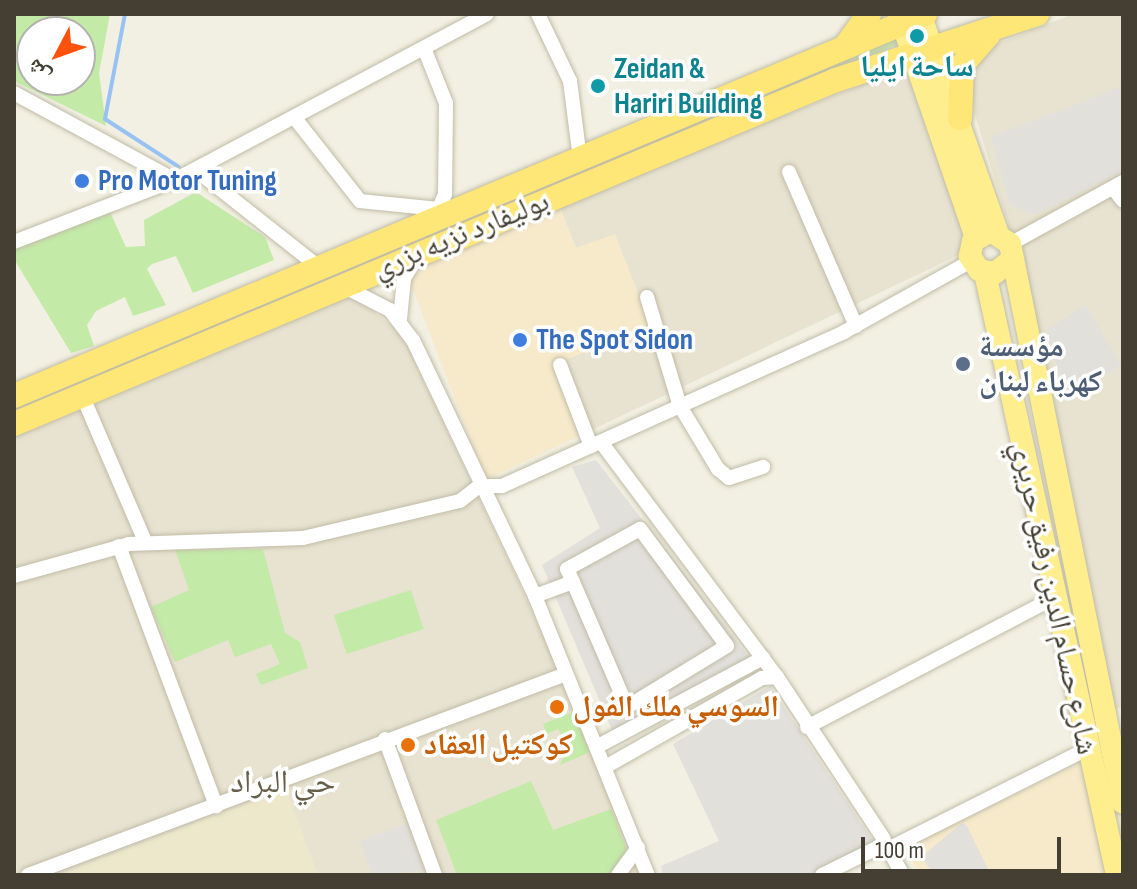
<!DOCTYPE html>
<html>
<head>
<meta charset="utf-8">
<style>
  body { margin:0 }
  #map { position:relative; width:1137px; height:889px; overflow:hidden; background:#f2f0e2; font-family:"Sofia Sans Condensed","Noto Naskh Arabic",sans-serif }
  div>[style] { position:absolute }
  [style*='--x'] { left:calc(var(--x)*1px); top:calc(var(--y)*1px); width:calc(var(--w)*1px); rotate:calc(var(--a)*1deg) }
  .residential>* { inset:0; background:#e7e3d0 }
  .commercial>* { inset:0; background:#f6eacb }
  .education>* { inset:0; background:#ede8cb }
  .green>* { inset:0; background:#c3eaa7; transform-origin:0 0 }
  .parking>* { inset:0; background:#e2e0db }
  .stream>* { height:4px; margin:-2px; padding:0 2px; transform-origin:2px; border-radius:2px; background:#99c2f4 }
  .roads { filter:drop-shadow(0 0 2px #c1bca7) drop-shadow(0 0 2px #c1bca7) }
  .minor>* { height:14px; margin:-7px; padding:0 7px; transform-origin:7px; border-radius:7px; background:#fff }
  .primary>* { height:22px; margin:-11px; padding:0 11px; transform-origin:11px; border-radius:11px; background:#ffee8e }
  .trunk>* { height:24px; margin:-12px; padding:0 12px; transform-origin:12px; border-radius:12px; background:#ffe777 }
  .dots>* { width:22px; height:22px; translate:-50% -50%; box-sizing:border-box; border:4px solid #fff; border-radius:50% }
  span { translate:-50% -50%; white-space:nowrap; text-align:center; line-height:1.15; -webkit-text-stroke:7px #fff; paint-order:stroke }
  .culture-label { font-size:30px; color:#0d838f; font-weight:700 }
  .left { translate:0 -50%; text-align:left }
  .shop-label { font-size:30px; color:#366cbe; font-weight:700 }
  .street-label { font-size:30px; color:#443f32 }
  .service-label { font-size:30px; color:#4e5e75; font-weight:700 }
  .food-label { font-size:30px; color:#c56008; font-weight:700 }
  .neighbourhood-label { font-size:32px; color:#675f49 }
  .frame { position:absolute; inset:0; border:16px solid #443f32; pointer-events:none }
  .north { position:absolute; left:16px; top:16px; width:80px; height:80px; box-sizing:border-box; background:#fff; border:2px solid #b4b2ad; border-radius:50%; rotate:229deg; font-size:22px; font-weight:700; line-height:32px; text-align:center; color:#443f32 }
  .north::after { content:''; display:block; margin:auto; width:28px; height:36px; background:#ff520c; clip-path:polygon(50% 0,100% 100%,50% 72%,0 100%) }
  .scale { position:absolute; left:861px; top:837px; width:200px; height:36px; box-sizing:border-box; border:4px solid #443f32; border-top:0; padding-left:10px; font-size:24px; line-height:28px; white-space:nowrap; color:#443f32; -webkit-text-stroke:6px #fff; paint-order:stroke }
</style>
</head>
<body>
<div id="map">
  <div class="residential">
    <div style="clip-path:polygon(1073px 14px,1123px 14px,1123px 707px,1112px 710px,1034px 310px,968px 91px,973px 66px,989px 47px)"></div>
    <div style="clip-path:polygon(907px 67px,967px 228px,957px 256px,579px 436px,554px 365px,614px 235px,576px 248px,559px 205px)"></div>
    <div style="clip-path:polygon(350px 293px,401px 333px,566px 683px,627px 824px,640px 875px,14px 875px,14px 429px)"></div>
  </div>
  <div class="commercial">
    <div style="clip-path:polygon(559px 205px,576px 248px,615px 234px,651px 326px,555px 364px,579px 436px,486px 480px,410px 282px,427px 262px)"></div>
    <div style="clip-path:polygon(1121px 743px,1123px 875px,919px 875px,909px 855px,916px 843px)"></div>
  </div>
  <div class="education">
    <div style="clip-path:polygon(286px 789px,318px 875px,59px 875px)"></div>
  </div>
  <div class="green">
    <div style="clip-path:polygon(evenodd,14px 14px,110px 14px,99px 73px,106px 126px,14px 81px,14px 14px,80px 32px,80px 80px,32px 80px,32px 32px,80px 32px)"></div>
    <div style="clip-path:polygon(897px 34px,898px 44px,708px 127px,14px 415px,14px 403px)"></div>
    <div style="clip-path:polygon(196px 192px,265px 237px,274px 260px,193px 293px,176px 256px,152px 264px,147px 269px,166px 305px,133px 316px,125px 297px,96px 311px,87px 325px,94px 346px,71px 353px,14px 259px,14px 245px,109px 210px,126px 247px,145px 246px,144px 220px)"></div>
    <div style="clip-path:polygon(263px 549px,285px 633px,300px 642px,308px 668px,261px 685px,256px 674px,280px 664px,271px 644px,235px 657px,228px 640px,175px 662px,151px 607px,189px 590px,175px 550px)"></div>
    <div style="left:411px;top:590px;width:41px;height:81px;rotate:72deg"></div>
    <div style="clip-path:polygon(573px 712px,590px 752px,560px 765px,568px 747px,558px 729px,547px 734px,543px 724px)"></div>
    <div style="clip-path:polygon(531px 781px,553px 830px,611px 809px,628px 853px,613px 875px,457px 875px,436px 820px)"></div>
  </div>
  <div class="parking">
    <div style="clip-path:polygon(1123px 86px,1123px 171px,1035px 215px,1010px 205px,991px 137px)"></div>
    <div style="clip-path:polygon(1086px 305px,1121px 365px,1074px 394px,1062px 391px,1047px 329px)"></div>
    <div style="clip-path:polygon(596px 460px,753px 662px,615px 737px,542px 565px,600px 528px,572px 467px)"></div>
    <div style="clip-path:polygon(770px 686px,873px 841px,816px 875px,663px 875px,661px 866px,719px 841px,673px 744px)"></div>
    <div style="clip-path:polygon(962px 823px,967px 826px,991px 875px,935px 875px,921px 857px)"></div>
    <div style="clip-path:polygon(407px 824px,425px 870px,372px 875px,360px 841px)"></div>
  </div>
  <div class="stream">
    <div style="--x:125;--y:14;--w:107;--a:100.8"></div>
    <div style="--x:105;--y:119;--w:88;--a:33"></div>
  </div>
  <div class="roads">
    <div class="minor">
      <div style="--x:538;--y:14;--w:74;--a:64.5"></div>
      <div style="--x:570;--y:81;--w:79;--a:82.7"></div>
      <div style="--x:424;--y:48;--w:59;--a:68.2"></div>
      <div style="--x:446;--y:103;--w:91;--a:90.6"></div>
      <div style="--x:445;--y:194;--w:25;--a:113"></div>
      <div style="--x:14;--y:93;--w:183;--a:28.4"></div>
      <div style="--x:294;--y:117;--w:107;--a:51.8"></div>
      <div style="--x:360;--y:201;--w:79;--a:5.8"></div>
      <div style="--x:196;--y:170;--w:158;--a:38.3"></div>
      <div style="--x:789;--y:172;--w:168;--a:66.5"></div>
      <div style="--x:1113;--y:188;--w:16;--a:52"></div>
      <div style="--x:14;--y:242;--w:173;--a:-21.1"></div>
      <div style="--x:175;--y:180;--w:353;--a:-28"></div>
      <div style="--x:1010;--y:244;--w:129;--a:-28.8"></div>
      <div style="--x:343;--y:286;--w:53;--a:27.1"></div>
      <div style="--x:390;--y:310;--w:38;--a:53"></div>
      <div style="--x:413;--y:340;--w:284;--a:64.5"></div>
      <div style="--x:535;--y:596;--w:301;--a:68"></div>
      <div style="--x:647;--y:297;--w:114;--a:73.2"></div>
      <div style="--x:680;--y:406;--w:74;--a:58.9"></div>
      <div style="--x:718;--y:469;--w:14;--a:39"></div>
      <div style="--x:729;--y:478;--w:36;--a:-18"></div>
      <div style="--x:400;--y:319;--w:41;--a:-84.4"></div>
      <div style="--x:404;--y:278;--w:22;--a:-58"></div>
      <div style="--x:560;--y:365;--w:87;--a:69.1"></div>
      <div style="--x:82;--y:395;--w:159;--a:66.7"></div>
      <div style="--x:601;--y:442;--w:294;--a:53.2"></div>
      <div style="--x:777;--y:677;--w:194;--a:56.6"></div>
      <div style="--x:119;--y:546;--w:278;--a:69.5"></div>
      <div style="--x:14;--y:576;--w:119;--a:-15.5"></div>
      <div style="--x:129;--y:544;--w:174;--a:-2"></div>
      <div style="--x:303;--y:538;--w:161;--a:-13.3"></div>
      <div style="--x:460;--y:501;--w:24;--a:-38"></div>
      <div style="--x:479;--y:486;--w:23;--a:0"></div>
      <div style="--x:502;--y:486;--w:375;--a:-24.2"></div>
      <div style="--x:844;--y:332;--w:145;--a:-29.2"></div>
      <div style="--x:535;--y:596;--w:40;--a:-20.2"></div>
      <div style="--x:573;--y:582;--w:136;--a:66.6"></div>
      <div style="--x:627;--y:707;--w:117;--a:-31.4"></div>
      <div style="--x:727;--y:646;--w:146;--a:-126.6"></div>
      <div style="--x:640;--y:529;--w:83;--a:151.3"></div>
      <div style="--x:567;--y:569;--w:14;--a:65"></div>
      <div style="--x:807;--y:727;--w:276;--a:-27.6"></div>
      <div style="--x:385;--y:739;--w:145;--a:69.8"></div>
      <div style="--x:600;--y:745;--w:185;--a:-28.1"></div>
      <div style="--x:607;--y:766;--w:178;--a:-29.6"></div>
      <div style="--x:762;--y:678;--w:15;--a:-4"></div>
      <div style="--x:892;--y:847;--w:216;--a:-26.7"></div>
      <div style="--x:889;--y:850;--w:29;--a:61"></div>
      <div style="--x:28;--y:875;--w:574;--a:-20.49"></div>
      <div style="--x:618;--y:875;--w:34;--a:-54"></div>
      <div style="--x:822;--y:875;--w:66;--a:-26.2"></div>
    </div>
    <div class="primary">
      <div style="--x:899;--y:14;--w:236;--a:71"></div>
      <div style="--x:920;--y:14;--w:231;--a:70.5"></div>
      <div style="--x:1009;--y:262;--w:18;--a:142"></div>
      <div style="--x:995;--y:273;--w:16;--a:-169"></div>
      <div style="--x:979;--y:270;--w:17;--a:-123"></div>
      <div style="--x:970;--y:256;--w:15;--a:-79"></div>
      <div style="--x:973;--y:241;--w:21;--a:-29"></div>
      <div style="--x:991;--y:231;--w:23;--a:34"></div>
      <div style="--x:1010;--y:244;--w:570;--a:78.57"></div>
      <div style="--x:985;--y:273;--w:616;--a:77.63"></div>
    </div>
    <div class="trunk">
      <div style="--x:845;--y:47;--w:41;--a:-54"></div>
      <div style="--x:960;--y:118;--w:53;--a:-87.8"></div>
      <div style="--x:962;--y:65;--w:40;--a:-49"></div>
      <div style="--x:14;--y:396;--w:988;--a:-22.75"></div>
      <div style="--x:14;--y:424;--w:891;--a:-22.71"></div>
      <div style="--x:836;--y:80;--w:212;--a:-18.2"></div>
    </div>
  </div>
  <div class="dots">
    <div style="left:917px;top:36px;background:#0f9aa8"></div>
    <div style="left:598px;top:86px;background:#0f9aa8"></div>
    <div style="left:82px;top:181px;background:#3f7fe0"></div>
    <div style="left:520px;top:340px;background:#3f7fe0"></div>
    <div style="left:963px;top:364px;background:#5c6f8a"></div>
    <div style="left:557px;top:707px;background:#e8710a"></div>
    <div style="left:408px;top:745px;background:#e8710a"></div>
  </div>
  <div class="culture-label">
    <span style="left:917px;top:67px">ساحة ايليا</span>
    <span class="left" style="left:614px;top:86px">Zeidan &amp;<br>Hariri Building</span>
  </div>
  <div class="shop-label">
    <span class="left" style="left:98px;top:181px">Pro Motor Tuning</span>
    <span class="left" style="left:536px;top:340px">The Spot Sidon</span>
  </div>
  <div class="street-label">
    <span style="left:461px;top:235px;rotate:-22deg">بوليفارد نزيه بزري</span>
    <span style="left:1054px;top:598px;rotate:78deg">شارع حسام الدين رفيق حريري</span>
  </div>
  <div class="service-label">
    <span class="left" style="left:979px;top:364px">مؤسسة<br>كهرباء لبنان</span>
  </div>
  <div class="food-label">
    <span class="left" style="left:573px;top:707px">السوسي ملك الفول</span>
    <span class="left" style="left:424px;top:745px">كوكتيل العقاد</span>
  </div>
  <div class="neighbourhood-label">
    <span style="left:283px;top:783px">حي البراد</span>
  </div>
  <div class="frame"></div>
  <div class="north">ش</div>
  <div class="scale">100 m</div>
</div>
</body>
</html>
